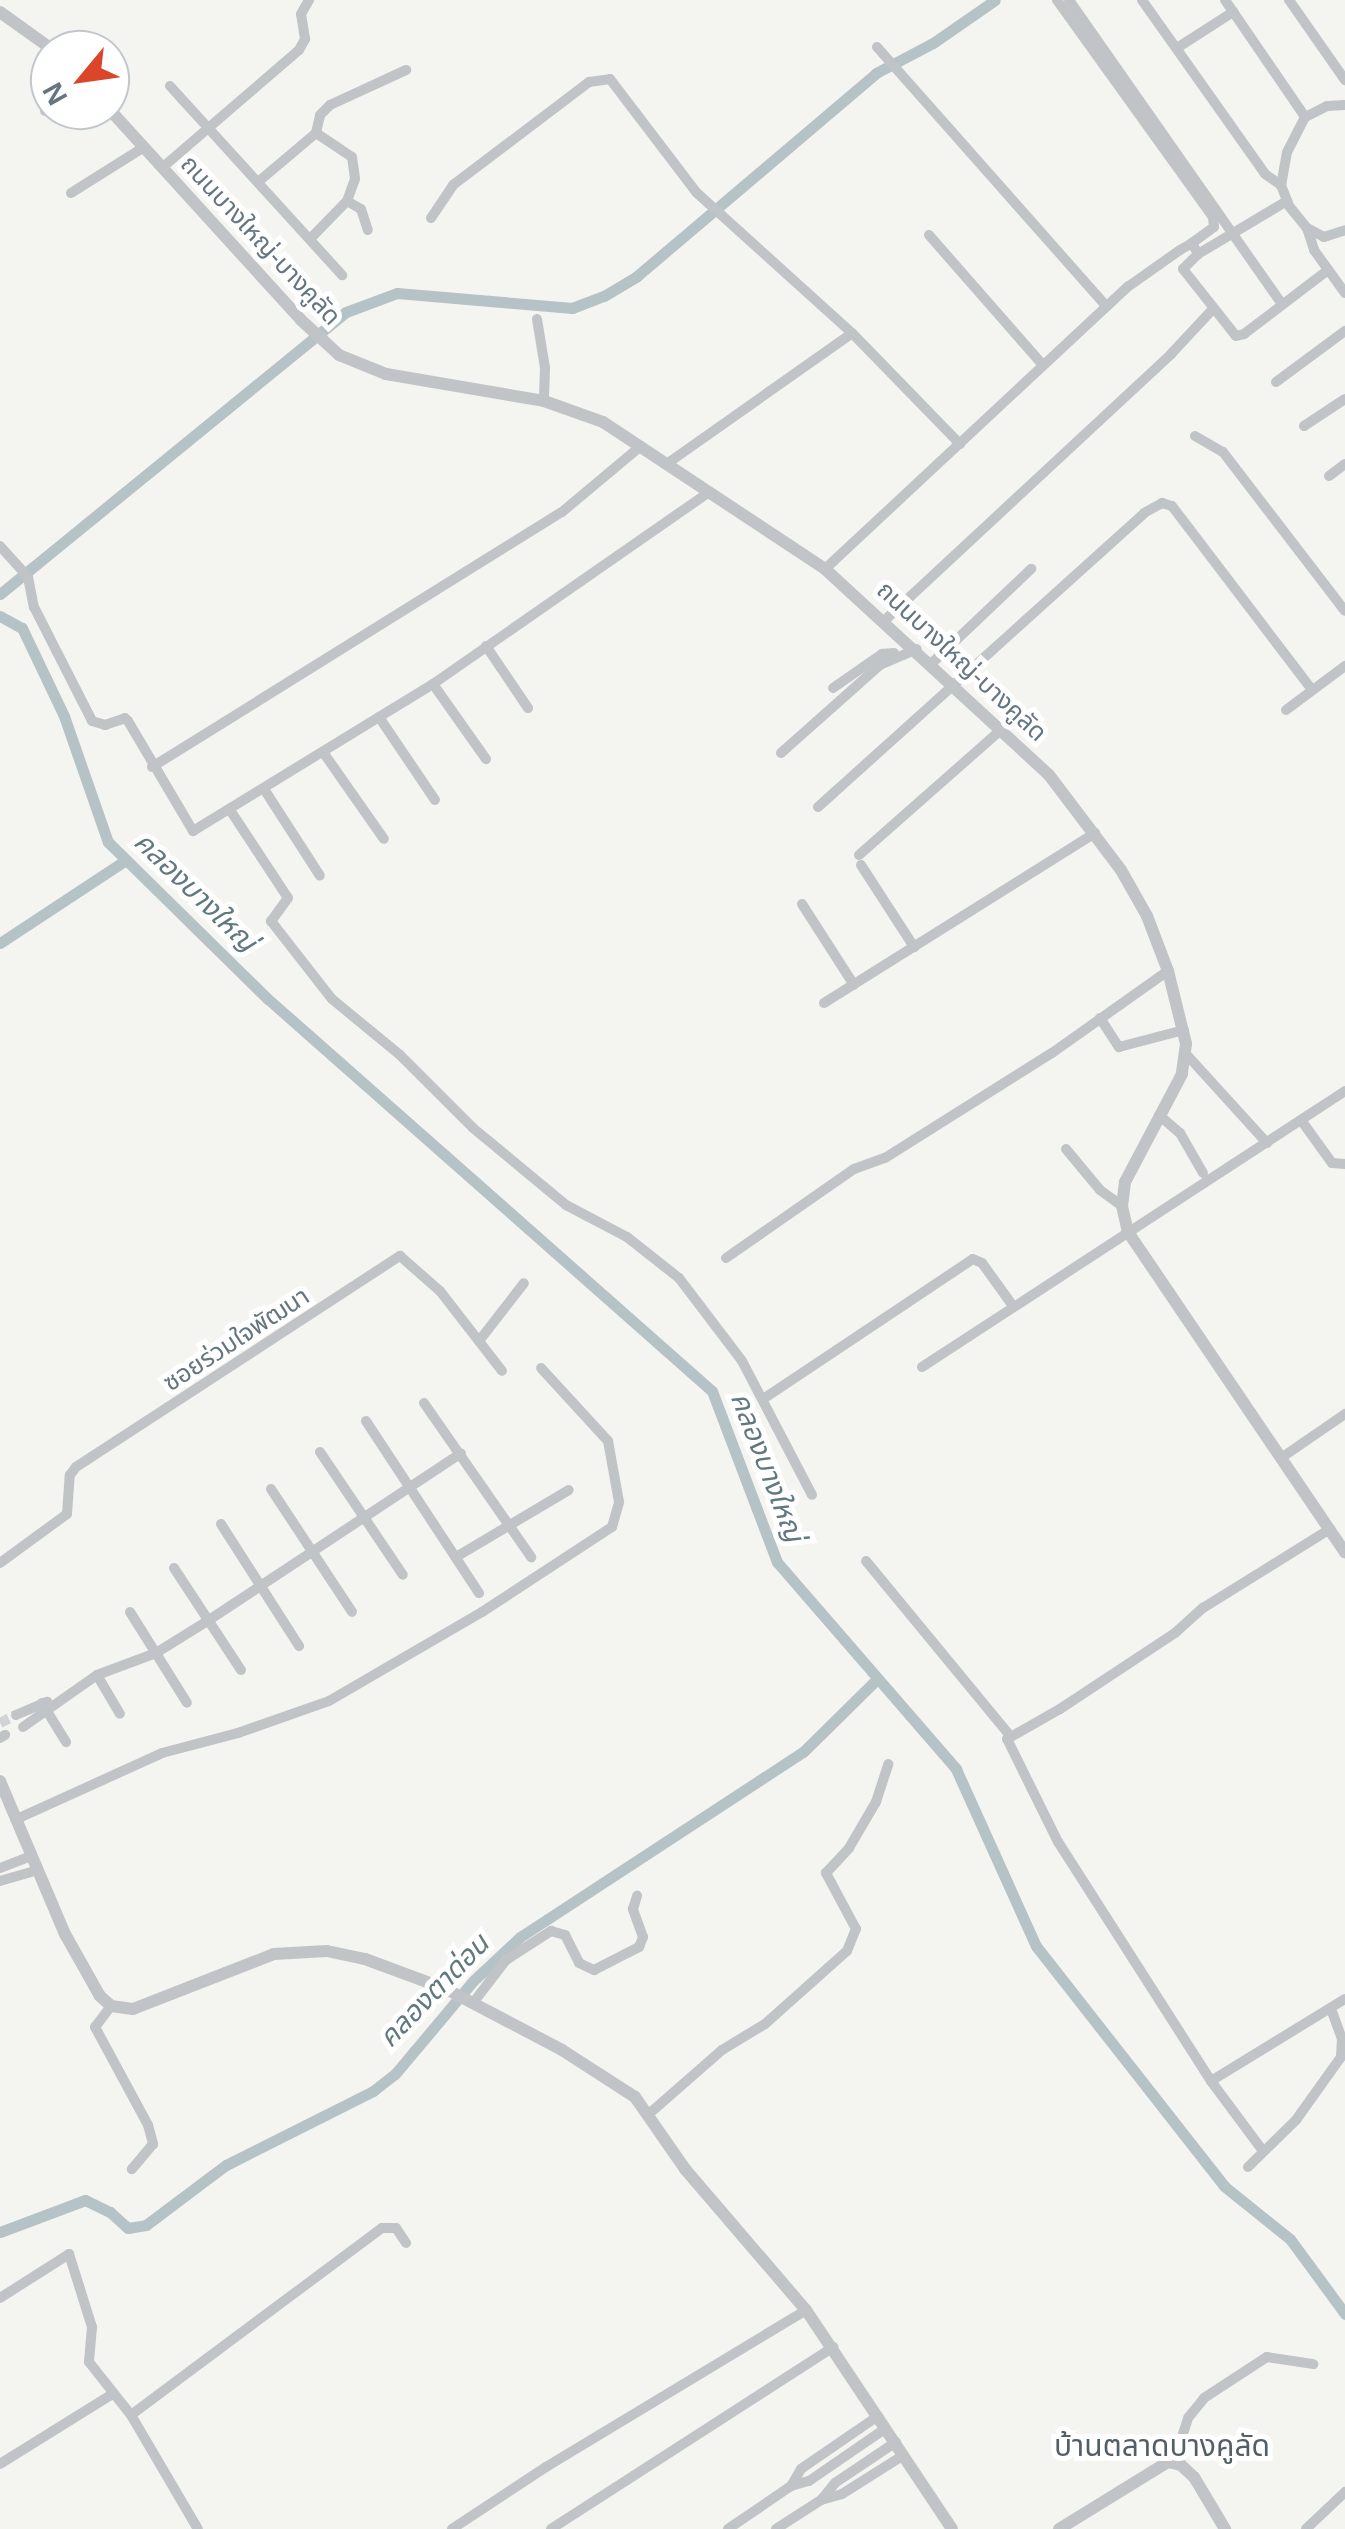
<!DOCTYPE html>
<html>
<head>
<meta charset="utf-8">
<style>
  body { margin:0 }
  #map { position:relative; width:1345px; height:2529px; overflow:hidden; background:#f4f4f1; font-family:Arial,"Noto Sans Thai",sans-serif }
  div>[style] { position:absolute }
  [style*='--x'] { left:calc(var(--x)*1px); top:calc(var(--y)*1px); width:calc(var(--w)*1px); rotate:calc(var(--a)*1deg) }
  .canal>* { height:11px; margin:-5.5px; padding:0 5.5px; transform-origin:5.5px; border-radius:5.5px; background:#b6c3c6 }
  .minor-tunnel>* { height:10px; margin-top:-5px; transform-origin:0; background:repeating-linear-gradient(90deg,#d0d4d5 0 10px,transparent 0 15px) }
  .minor>* { height:10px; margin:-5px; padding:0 5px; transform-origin:5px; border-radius:5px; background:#c0c4c7 }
  .tertiary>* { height:12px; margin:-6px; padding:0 6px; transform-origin:6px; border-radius:6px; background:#c0c4c7 }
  span { translate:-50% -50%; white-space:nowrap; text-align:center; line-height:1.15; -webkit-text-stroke:10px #fff; paint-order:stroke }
  .street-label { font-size:25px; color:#657680 }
  .water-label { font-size:28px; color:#60787e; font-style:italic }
  .quarter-label { font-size:30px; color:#525f66 }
  .north { position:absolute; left:30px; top:30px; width:100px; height:100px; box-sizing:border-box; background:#fff; border:2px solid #c1c8cc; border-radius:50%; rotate:241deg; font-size:28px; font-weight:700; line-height:40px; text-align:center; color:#657680 }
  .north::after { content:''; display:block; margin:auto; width:35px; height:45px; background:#db462a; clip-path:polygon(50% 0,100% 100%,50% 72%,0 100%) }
</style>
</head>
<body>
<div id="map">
  <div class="canal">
    <div style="--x:0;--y:594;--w:446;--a:-39.2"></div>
    <div style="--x:346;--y:312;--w:54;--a:-20.4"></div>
    <div style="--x:397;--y:293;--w:176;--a:4.9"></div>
    <div style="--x:572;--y:308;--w:34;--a:-21"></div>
    <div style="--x:604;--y:296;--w:39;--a:-31"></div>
    <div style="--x:637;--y:276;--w:314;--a:-40.3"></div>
    <div style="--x:876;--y:73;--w:64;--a:-27.8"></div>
    <div style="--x:933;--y:43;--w:75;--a:-34.7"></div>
    <div style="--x:0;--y:616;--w:25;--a:29"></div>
    <div style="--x:22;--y:628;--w:98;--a:64.5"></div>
    <div style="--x:64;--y:716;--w:133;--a:70.8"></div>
    <div style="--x:108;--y:842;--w:224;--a:44.5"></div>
    <div style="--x:268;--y:999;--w:592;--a:41.44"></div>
    <div style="--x:712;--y:1391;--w:183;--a:69.2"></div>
    <div style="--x:777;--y:1562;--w:274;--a:49.1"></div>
    <div style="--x:956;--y:1769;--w:194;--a:65.7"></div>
    <div style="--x:1036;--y:1946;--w:305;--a:51.9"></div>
    <div style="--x:1224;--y:2186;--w:85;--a:38.8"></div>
    <div style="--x:1290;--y:2239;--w:93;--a:53.7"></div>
    <div style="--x:0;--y:943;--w:151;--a:-33.4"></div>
    <div style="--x:0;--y:2232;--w:91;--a:-20.6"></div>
    <div style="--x:85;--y:2200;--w:28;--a:26"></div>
    <div style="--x:110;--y:2212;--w:24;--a:42"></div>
    <div style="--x:128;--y:2228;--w:18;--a:-9"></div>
    <div style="--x:146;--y:2225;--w:100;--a:-36.9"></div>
    <div style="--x:226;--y:2165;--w:165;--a:-26.7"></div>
    <div style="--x:373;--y:2091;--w:28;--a:-38"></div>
    <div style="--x:395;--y:2074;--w:121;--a:-50"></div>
    <div style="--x:473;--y:1981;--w:64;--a:-43.1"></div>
    <div style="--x:520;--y:1937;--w:338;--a:-33.2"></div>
    <div style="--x:803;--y:1752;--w:104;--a:-44.6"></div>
  </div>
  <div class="minor-tunnel">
    <div style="--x:0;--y:1723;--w:18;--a:-27"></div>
  </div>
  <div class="minor">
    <div style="--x:1057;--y:0;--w:267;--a:54.3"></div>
    <div style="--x:1213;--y:217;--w:10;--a:84"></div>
    <div style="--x:1214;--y:227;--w:27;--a:144"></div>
    <div style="--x:1069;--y:0;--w:371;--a:55"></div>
    <div style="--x:1142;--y:0;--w:213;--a:54.7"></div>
    <div style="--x:1265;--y:174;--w:19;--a:35"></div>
    <div style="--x:1225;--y:0;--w:142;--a:55.6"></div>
    <div style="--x:1289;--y:0;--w:98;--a:55"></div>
    <div style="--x:877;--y:47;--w:346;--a:48.5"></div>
    <div style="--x:1177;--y:48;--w:67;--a:-32.7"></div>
    <div style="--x:170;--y:86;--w:256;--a:47.7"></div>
    <div style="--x:1345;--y:105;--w:18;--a:177"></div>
    <div style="--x:1327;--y:106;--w:25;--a:153"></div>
    <div style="--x:1305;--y:117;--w:39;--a:117"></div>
    <div style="--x:1287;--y:152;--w:34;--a:100"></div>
    <div style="--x:1281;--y:185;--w:22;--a:69"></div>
    <div style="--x:1289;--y:206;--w:28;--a:51"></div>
    <div style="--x:1307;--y:228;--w:19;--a:28"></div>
    <div style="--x:1324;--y:237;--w:22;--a:-18"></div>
    <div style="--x:45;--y:111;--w:6;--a:-31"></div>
    <div style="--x:316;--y:133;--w:43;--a:33.7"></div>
    <div style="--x:352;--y:157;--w:22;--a:82"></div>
    <div style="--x:355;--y:179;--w:23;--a:110"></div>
    <div style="--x:163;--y:167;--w:179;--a:-40.7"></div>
    <div style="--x:299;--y:50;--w:13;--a:-61"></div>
    <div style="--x:305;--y:39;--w:25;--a:-99"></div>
    <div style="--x:301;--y:14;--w:16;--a:-60"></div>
    <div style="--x:258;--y:182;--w:76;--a:-40.2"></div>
    <div style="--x:316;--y:133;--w:18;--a:-77"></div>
    <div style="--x:320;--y:115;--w:14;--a:-45"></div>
    <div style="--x:330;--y:105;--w:84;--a:-24.7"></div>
    <div style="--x:71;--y:193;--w:86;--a:-32.2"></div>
    <div style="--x:431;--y:218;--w:40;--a:-56"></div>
    <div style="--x:453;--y:185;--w:171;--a:-37.1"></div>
    <div style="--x:589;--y:82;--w:21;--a:-8"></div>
    <div style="--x:610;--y:79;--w:143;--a:52.7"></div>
    <div style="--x:697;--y:193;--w:209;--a:42.1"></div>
    <div style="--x:852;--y:333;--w:155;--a:45.8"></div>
    <div style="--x:1307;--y:228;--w:23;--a:72"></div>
    <div style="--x:1314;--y:250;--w:53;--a:54.2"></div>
    <div style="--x:929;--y:235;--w:173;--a:48.8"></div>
    <div style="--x:310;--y:239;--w:53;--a:-45.8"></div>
    <div style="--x:347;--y:201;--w:16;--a:30"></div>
    <div style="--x:361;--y:209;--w:22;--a:72"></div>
    <div style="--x:1198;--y:254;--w:21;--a:135"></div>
    <div style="--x:1183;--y:269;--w:85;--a:51.7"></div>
    <div style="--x:1236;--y:336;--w:8;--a:-14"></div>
    <div style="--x:1244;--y:334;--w:106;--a:-37.3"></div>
    <div style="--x:537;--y:319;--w:50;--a:80.7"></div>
    <div style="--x:545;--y:368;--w:33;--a:92"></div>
    <div style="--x:1276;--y:382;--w:86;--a:-36.5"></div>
    <div style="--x:1304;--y:426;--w:49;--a:-33.4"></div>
    <div style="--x:1195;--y:436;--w:32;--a:30"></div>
    <div style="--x:1223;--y:452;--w:200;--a:52.5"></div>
    <div style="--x:668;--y:463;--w:225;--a:-35.2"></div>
    <div style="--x:1329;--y:476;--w:20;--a:-37"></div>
    <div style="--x:0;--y:546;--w:42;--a:47.9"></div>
    <div style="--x:28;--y:577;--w:31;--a:79"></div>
    <div style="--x:34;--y:607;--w:128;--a:63"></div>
    <div style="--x:92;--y:721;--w:14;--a:17"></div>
    <div style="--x:105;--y:725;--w:21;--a:-19"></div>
    <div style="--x:125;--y:718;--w:4;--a:45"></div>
    <div style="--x:128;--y:721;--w:128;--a:59.4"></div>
    <div style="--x:193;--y:831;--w:281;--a:-31.5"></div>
    <div style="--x:433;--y:684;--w:336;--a:-34.8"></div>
    <div style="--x:825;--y:569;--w:415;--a:-43"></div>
    <div style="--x:1129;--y:286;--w:62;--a:-35.2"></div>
    <div style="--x:1180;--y:250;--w:14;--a:-30"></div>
    <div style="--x:1192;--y:243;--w:13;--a:61"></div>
    <div style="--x:1198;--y:254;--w:104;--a:-30.8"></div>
    <div style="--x:885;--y:620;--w:391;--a:-42.9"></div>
    <div style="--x:1171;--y:354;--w:62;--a:-47"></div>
    <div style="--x:486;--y:646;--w:75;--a:55.9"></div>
    <div style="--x:932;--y:663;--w:137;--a:-43.5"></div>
    <div style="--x:433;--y:684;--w:92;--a:54.8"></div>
    <div style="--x:833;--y:688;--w:60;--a:-34.8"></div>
    <div style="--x:882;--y:654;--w:12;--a:-5"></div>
    <div style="--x:1286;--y:710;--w:74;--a:-36.7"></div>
    <div style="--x:379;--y:717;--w:100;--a:56"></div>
    <div style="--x:323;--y:752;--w:106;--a:55"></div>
    <div style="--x:781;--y:753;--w:132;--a:-41.6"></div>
    <div style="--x:880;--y:665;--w:40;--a:-23.4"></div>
    <div style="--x:152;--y:767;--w:483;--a:-31.9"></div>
    <div style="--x:562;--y:512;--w:103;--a:-39.9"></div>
    <div style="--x:264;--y:789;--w:103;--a:57.2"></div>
    <div style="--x:818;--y:807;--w:439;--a:-42"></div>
    <div style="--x:1144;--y:513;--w:21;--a:-29"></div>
    <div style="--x:1162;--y:503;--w:10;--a:17"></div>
    <div style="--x:1172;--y:506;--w:231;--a:52.7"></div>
    <div style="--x:230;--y:810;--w:105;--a:56.6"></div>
    <div style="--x:288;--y:898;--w:29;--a:126"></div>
    <div style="--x:271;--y:921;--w:99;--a:52"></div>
    <div style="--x:332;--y:999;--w:88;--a:39.5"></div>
    <div style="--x:400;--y:1055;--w:103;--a:45"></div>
    <div style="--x:473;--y:1128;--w:121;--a:39.6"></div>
    <div style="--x:566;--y:1205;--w:69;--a:27.7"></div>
    <div style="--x:627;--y:1237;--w:66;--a:38.3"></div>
    <div style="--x:679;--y:1278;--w:104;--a:52.8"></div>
    <div style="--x:742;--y:1361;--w:151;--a:62.4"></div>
    <div style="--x:859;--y:855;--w:192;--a:-41.4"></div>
    <div style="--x:861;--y:865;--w:98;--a:57.1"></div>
    <div style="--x:802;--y:904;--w:96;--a:57.3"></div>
    <div style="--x:824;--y:1003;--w:320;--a:-32.1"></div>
    <div style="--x:1100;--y:1018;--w:35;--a:57"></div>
    <div style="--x:1119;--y:1047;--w:67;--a:-14.7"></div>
    <div style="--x:1187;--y:1055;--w:119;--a:47.7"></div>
    <div style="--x:1159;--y:1115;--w:28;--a:41"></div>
    <div style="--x:1180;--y:1133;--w:46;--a:60.1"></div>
    <div style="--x:1301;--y:1120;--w:53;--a:54.2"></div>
    <div style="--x:1332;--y:1163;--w:13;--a:4"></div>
    <div style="--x:1066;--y:1149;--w:53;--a:50.3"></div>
    <div style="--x:1100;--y:1190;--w:27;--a:36"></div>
    <div style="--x:726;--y:1258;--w:156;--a:-34.8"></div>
    <div style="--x:854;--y:1169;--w:33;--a:-20"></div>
    <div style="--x:885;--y:1158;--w:197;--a:-32.2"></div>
    <div style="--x:1052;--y:1053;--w:142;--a:-35.3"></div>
    <div style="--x:479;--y:1341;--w:73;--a:-52.2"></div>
    <div style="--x:922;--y:1367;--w:505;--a:-33.12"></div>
    <div style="--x:763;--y:1399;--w:252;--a:-33.7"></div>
    <div style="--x:973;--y:1259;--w:10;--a:24"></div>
    <div style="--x:982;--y:1263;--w:53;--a:54.2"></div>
    <div style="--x:424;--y:1403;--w:188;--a:55.2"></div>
    <div style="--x:366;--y:1421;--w:206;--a:56.7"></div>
    <div style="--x:320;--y:1452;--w:148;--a:56"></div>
    <div style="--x:1281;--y:1458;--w:78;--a:-34.5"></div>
    <div style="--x:271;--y:1489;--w:147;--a:56.6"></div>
    <div style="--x:221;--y:1524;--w:145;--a:57.4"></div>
    <div style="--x:456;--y:1557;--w:131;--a:-30.7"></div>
    <div style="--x:866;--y:1561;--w:228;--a:50.5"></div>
    <div style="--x:0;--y:1563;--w:83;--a:-36.2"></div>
    <div style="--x:67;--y:1514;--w:39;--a:-86"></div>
    <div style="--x:70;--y:1475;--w:10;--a:-53"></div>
    <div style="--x:76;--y:1467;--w:387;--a:-33.1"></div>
    <div style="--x:400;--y:1256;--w:53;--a:41.2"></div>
    <div style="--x:440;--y:1291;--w:101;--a:52.2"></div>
    <div style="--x:174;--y:1568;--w:122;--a:56.7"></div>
    <div style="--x:130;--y:1612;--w:107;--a:57.9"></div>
    <div style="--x:97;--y:1675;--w:45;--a:59.5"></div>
    <div style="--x:42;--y:1703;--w:46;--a:58.4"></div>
    <div style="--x:16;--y:1715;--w:34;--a:-23"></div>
    <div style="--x:23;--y:1727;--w:90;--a:-35.1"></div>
    <div style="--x:97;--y:1675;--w:63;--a:-20.4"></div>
    <div style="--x:156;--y:1653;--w:62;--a:-31.9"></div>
    <div style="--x:209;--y:1620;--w:302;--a:-33.5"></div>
    <div style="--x:0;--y:1738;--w:6;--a:-31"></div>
    <div style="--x:19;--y:1818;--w:157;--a:-24.4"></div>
    <div style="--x:162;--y:1753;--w:79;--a:-14.7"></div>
    <div style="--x:238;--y:1733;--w:96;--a:-19.4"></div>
    <div style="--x:329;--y:1701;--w:177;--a:-30.2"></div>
    <div style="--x:482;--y:1612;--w:155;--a:-33.2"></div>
    <div style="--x:612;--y:1527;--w:26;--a:-74"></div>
    <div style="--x:619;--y:1502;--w:62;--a:-100.2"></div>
    <div style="--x:608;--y:1441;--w:99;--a:-132.5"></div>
    <div style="--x:0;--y:1868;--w:33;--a:-21"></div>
    <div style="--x:0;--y:1881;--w:37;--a:-16"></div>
    <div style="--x:473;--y:2003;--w:54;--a:-52.5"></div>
    <div style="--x:506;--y:1960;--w:54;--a:-32.8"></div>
    <div style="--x:551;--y:1931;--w:15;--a:16"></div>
    <div style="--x:565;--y:1935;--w:31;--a:63"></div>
    <div style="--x:579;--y:1963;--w:17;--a:25"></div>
    <div style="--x:594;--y:1970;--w:51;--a:-27.1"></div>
    <div style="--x:639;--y:1947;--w:11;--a:-68"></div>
    <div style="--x:643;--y:1937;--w:30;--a:-110"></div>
    <div style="--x:633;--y:1909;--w:14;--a:-73"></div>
    <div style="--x:111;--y:2006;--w:26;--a:127"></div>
    <div style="--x:95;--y:2027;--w:111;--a:61.6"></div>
    <div style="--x:148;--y:2125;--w:20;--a:75"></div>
    <div style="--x:153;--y:2144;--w:33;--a:130"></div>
    <div style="--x:1211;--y:2081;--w:284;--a:-122.6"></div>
    <div style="--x:1058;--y:1842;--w:115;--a:-116.3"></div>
    <div style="--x:1007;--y:1739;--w:61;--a:-29.5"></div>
    <div style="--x:1060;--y:1709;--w:138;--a:-33.5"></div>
    <div style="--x:1175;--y:1633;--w:38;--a:-42"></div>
    <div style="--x:1203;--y:1608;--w:150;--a:-31.9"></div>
    <div style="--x:650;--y:2113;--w:96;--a:-41.2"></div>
    <div style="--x:722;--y:2050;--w:50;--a:-31.2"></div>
    <div style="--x:765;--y:2024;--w:110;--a:-41.7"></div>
    <div style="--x:847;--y:1951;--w:24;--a:-68"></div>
    <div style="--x:856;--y:1929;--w:64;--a:-118.2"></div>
    <div style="--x:826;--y:1873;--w:34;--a:-47"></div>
    <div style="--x:849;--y:1848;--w:53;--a:-59.6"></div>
    <div style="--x:876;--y:1802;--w:40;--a:-72"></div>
    <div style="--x:1263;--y:2151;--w:87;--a:-126.6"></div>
    <div style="--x:1211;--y:2081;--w:157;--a:-31.5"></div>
    <div style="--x:1248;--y:2167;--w:67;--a:-44.4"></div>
    <div style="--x:1296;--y:2120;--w:77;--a:-54.5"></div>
    <div style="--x:1341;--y:2057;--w:18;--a:-87"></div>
    <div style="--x:1342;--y:2039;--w:33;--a:-110"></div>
    <div style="--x:0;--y:2298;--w:82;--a:-32.5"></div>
    <div style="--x:69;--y:2254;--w:77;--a:72.5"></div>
    <div style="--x:92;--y:2327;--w:35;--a:95"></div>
    <div style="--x:89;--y:2362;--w:68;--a:51.6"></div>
    <div style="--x:131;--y:2415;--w:132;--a:59.6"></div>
    <div style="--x:131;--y:2415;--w:313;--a:-36.7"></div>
    <div style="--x:382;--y:2228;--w:14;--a:0"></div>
    <div style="--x:396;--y:2228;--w:18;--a:56"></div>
    <div style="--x:878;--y:2416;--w:93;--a:145.5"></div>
    <div style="--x:801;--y:2469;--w:20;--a:120"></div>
    <div style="--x:791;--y:2486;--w:19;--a:-16"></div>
    <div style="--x:809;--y:2481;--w:93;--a:-34.5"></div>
    <div style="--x:896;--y:2442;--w:73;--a:146.1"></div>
    <div style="--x:835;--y:2483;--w:22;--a:129"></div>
    <div style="--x:821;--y:2500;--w:22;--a:-16"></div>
    <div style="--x:842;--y:2494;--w:73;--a:-32.2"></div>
    <div style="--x:1174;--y:2462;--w:46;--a:-72.3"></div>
    <div style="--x:1188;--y:2418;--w:26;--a:-51"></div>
    <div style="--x:1204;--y:2398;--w:75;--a:-33.1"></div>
    <div style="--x:1267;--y:2357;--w:47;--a:8.7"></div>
    <div style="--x:0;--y:2464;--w:131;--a:-31.9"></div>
    <div style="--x:452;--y:2529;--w:113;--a:-33.4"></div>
    <div style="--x:546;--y:2467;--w:304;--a:-31.1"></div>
    <div style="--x:551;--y:2529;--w:336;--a:-32.8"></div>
    <div style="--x:728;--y:2529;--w:76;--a:-34.3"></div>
    <div style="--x:776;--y:2529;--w:54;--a:-32.8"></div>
    <div style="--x:1306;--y:2529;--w:54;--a:-43.5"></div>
  </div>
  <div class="tertiary">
    <div style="--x:0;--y:12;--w:65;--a:35.6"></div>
    <div style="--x:110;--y:110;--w:284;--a:47.7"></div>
    <div style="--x:301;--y:320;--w:52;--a:42.6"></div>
    <div style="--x:339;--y:355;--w:51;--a:22"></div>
    <div style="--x:386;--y:374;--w:160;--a:9.7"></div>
    <div style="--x:544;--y:401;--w:63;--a:19.6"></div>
    <div style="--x:603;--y:422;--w:266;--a:33.5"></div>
    <div style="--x:825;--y:569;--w:304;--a:42.6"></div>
    <div style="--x:1049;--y:775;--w:119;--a:52.8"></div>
    <div style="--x:1121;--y:870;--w:53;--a:60.5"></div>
    <div style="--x:1147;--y:916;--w:59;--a:69.1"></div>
    <div style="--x:1168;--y:971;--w:75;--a:76.1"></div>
    <div style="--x:1186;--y:1044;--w:30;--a:98"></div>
    <div style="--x:1182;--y:1074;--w:122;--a:117.8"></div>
    <div style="--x:1125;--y:1182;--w:24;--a:97"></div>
    <div style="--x:1122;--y:1206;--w:27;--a:77"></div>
    <div style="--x:1128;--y:1232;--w:387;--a:55.9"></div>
    <div style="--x:0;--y:1781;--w:166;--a:67"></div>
    <div style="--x:65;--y:1934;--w:71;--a:60.6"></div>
    <div style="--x:100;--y:1996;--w:15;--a:42"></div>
    <div style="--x:111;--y:2006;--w:22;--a:8"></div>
    <div style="--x:133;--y:2009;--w:151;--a:-21.3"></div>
    <div style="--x:274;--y:1954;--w:53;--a:-3.2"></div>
    <div style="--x:327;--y:1951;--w:39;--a:12"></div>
    <div style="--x:365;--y:1959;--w:86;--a:20.3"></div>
    <div style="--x:446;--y:1989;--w:131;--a:27.7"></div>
    <div style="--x:562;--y:2050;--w:87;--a:32.8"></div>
    <div style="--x:635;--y:2097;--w:88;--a:55.2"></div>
    <div style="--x:685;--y:2169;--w:186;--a:49.4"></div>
    <div style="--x:806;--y:2310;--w:263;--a:56.3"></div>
    <div style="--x:1059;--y:2529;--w:128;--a:-31.6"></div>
    <div style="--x:1168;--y:2462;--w:13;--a:13"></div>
    <div style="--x:1181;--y:2465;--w:18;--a:43"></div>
    <div style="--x:1194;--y:2477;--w:61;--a:59.2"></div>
  </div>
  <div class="street-label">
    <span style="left:261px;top:240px;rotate:47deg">ถนนบางใหญ่-บางคูลัด</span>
    <span style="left:962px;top:661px;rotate:43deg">ถนนบางใหญ่-บางคูลัด</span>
    <span style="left:236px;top:1339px;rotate:-33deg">ซอยร่วมใจพัฒนา</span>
  </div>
  <div class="water-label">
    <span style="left:195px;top:892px;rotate:44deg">คลองบางใหญ่</span>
    <span style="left:767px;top:1467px;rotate:69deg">คลองบางใหญ่</span>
    <span style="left:434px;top:1991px;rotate:-46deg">คลองตาด่อน</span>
  </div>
  <div class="quarter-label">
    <span style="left:1162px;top:2446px">บ้านตลาดบางคูลัด</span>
  </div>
  <div class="north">N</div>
</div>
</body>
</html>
